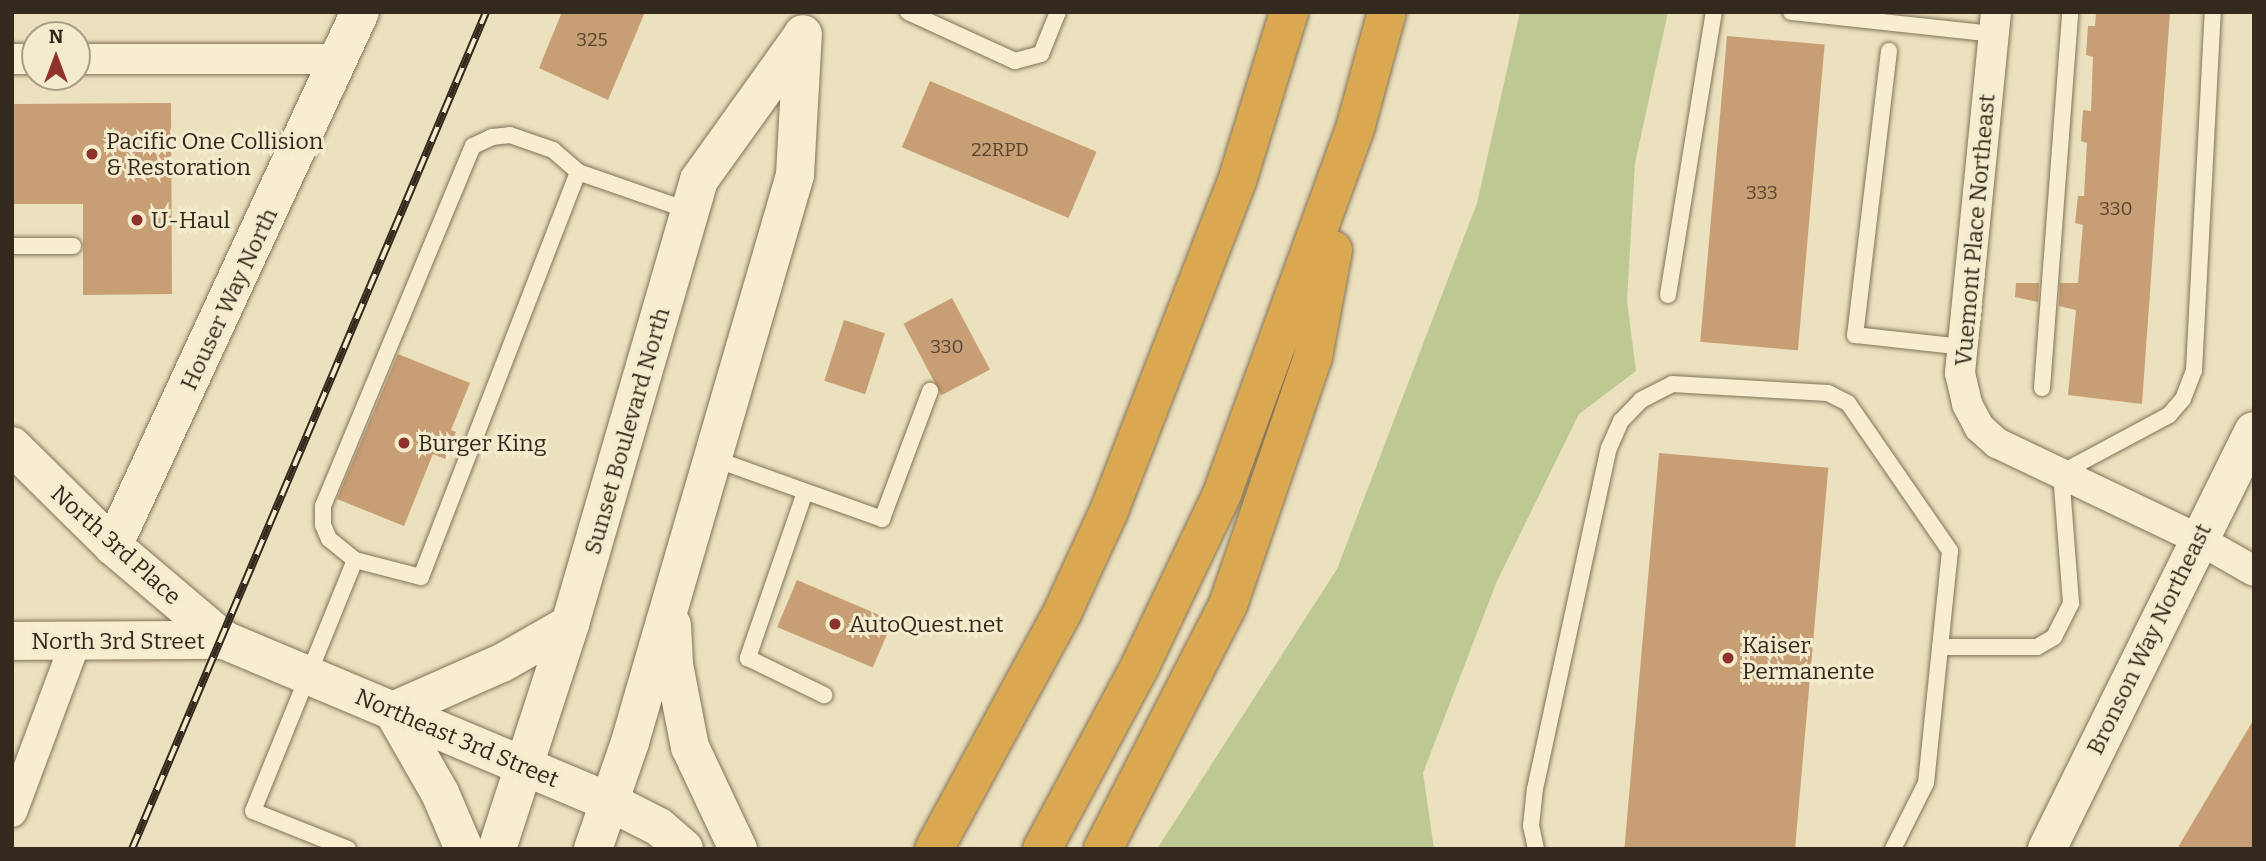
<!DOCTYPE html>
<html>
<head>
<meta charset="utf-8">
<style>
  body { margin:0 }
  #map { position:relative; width:2266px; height:861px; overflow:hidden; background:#ebe1be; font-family:Bitter,serif }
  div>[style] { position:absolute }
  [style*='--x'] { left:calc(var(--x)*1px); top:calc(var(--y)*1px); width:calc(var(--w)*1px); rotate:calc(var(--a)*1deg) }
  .green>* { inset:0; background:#bec893 }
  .building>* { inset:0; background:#c89e75; transform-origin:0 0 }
  .roads { filter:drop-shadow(0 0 2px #837258) drop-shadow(0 0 2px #837258) }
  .service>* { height:16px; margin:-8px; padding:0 8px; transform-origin:8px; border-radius:8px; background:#f7eed1 }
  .minor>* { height:30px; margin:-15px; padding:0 15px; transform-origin:15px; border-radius:15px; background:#f7eed1 }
  .tertiary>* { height:38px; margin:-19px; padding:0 19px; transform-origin:19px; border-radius:19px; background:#f7eed1 }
  .secondary>* { height:38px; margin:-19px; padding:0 19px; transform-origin:19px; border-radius:19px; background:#f7eed1 }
  .motorway>* { height:38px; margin:-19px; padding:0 19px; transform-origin:19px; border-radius:19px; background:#d9a851 }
  .rail>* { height:8px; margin-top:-4px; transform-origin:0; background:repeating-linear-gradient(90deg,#f3ebcd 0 16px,#33291c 0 32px); box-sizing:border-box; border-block:2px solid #33291c }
  .dots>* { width:19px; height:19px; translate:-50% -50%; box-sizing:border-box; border:4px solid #f3ebcd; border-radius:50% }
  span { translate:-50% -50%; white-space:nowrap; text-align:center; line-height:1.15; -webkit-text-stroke:6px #f3ebcd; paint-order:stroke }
  .number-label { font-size:19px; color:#584632 }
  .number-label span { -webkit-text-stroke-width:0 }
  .poi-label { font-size:23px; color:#33291c }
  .left { translate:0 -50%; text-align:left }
  .street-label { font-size:23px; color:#33291c }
  .frame { position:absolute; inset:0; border:14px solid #33291c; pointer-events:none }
  .north { position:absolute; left:21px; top:21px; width:70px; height:70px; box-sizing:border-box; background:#f3ebcd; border:2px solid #a69d86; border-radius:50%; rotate:0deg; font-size:19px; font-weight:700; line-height:28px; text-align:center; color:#33291c }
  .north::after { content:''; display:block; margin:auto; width:24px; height:32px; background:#8f322b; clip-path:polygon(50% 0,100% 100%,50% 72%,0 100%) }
</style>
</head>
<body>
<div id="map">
  <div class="green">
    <div style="clip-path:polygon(1520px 12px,1668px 12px,1635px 163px,1627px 301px,1636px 371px,1579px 414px,1497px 581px,1423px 773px,1434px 849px,1157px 849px,1337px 569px,1477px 203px)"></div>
  </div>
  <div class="building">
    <div style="clip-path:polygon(562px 12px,645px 12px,608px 100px,539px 68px)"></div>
    <div style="clip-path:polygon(2096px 12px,2170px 12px,2142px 404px,2068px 395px,2076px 310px,2059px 306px,2060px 283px,2078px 283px,2083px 225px,2075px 223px,2078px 196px,2084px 196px,2087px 143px,2081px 141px,2083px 110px,2091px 111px,2093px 57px,2086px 55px,2088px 26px,2095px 26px)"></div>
    <div style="left:1727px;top:36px;width:98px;height:307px;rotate:5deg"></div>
    <div style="left:930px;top:81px;width:181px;height:72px;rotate:23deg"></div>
    <div style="clip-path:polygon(171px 103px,172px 294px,83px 295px,83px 204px,12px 204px,12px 104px)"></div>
    <div style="clip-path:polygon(2016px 283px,2039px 283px,2038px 302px,2015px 297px)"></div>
    <div style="left:952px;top:298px;width:81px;height:55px;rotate:62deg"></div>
    <div style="left:844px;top:320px;width:43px;height:64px;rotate:18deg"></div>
    <div style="clip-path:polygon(398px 354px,470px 383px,451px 430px,456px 432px,445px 459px,433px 454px,404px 526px,337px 499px)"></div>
    <div style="left:1659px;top:453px;width:170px;height:397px;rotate:5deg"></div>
    <div style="left:797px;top:580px;width:104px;height:51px;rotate:23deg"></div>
    <div style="clip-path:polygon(2254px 719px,2254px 849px,2177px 849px)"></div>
  </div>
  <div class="roads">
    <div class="service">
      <div style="--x:908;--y:12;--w:118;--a:24.6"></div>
      <div style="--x:1015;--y:61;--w:27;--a:-15"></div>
      <div style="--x:1041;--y:54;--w:45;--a:-68"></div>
      <div style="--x:1791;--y:12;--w:204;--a:6.2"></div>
      <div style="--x:1889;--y:51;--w:286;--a:96.8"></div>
      <div style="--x:1855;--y:335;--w:109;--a:6.3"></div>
      <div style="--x:12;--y:246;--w:61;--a:0"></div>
      <div style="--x:1668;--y:295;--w:287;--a:-80.8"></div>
      <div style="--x:2042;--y:388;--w:377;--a:-85.7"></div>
      <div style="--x:712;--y:458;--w:181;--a:19.7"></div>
      <div style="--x:882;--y:519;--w:137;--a:-69.4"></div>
      <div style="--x:805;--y:492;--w:176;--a:109"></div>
      <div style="--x:748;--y:658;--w:85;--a:26"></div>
      <div style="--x:355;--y:560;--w:33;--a:-141"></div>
      <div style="--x:329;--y:539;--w:15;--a:-113"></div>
      <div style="--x:323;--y:525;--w:19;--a:-90"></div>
      <div style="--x:323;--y:506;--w:390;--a:-67.4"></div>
      <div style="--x:473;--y:146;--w:21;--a:-25"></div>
      <div style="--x:492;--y:137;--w:18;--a:-6"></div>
      <div style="--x:510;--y:135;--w:46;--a:19.2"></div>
      <div style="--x:553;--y:150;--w:33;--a:41"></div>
      <div style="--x:1940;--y:647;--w:97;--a:0"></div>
      <div style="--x:2037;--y:647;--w:20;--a:-30"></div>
      <div style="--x:2054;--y:637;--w:38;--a:-63"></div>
      <div style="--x:2071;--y:603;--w:130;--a:-94.4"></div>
      <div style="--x:2061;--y:473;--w:123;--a:-28.2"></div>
      <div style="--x:2169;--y:415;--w:21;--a:-49"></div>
      <div style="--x:2183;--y:399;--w:31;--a:-69"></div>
      <div style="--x:2194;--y:370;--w:359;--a:-87"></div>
      <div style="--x:348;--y:849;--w:102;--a:-158.2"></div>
      <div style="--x:253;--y:811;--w:271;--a:-67.9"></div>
      <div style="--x:355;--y:560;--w:68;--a:14.4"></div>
      <div style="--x:421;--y:577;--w:434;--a:-68.8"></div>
      <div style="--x:578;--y:172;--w:119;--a:19.2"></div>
      <div style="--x:1536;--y:849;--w:24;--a:-102"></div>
      <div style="--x:1531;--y:826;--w:37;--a:-84"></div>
      <div style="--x:1535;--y:789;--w:349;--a:-77.8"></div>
      <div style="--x:1609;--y:448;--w:30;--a:-66"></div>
      <div style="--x:1621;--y:421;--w:29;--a:-46"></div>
      <div style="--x:1641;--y:400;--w:35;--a:-27"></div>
      <div style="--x:1672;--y:384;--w:156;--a:3.3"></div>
      <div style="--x:1828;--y:393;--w:22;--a:27"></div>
      <div style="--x:1848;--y:403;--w:180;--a:55.4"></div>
      <div style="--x:1950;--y:551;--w:233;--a:95.9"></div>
      <div style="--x:1926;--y:783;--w:74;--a:116.6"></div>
    </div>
    <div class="minor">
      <div style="--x:1996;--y:12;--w:363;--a:95.7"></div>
      <div style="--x:1960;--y:373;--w:32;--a:77"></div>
      <div style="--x:1967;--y:404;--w:26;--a:62"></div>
      <div style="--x:1979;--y:427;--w:24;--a:42"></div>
      <div style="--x:1997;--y:443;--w:223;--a:25.5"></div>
      <div style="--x:2198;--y:539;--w:64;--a:29.7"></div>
      <div style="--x:12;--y:59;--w:23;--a:0"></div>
      <div style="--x:77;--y:59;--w:263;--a:0"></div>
      <div style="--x:12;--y:812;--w:183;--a:-69.5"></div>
    </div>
    <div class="tertiary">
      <div style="--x:113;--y:546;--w:588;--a:-65.18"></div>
      <div style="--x:2047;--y:849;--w:466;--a:-63.7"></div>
    </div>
    <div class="secondary">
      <div style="--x:12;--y:446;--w:142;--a:44.7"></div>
      <div style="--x:113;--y:546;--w:145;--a:40.3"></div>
      <div style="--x:224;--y:640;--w:419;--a:22.8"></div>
      <div style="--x:610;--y:802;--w:55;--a:27"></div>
      <div style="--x:659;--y:827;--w:33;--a:41"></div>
      <div style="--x:672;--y:625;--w:40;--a:87.1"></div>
      <div style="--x:674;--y:665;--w:84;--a:79"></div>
      <div style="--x:690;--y:747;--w:113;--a:64.8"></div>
      <div style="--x:12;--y:641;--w:212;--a:-0.3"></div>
      <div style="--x:393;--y:711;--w:119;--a:-23.8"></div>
      <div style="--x:502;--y:663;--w:78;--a:-29.8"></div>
      <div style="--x:393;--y:711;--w:95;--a:60.2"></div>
      <div style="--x:440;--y:793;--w:61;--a:66.8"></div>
      <div style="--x:497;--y:849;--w:237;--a:-72"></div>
      <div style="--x:570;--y:624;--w:462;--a:-73.8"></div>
      <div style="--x:699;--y:180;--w:177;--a:-54.4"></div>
      <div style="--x:593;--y:849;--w:113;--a:-70.9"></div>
      <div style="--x:630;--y:742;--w:591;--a:-73.77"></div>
      <div style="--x:795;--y:175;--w:141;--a:-86.8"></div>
    </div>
    <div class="motorway">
      <div style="--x:934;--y:849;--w:271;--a:-61.5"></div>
      <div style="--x:1063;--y:611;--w:110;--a:-65.3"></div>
      <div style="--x:1109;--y:511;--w:357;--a:-68.8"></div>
      <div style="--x:1238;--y:178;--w:174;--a:-72.9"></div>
      <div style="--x:1042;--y:849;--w:210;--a:-61.8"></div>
      <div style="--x:1141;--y:664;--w:188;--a:-64.5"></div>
      <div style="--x:1222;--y:494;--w:393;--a:-70"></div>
      <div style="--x:1356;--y:125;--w:117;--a:-74.7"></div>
      <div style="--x:1103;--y:849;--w:274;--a:-62.9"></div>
      <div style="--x:1228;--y:605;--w:262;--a:-71.1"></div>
      <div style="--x:1313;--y:357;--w:109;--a:-79.4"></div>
    </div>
  </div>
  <div class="rail">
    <div style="--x:132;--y:849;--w:909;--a:-67.07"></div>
  </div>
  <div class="dots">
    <div style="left:92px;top:154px;background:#8f322b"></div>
    <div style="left:137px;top:220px;background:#8f322b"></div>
    <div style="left:404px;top:443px;background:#8f322b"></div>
    <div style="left:835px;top:624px;background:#8f322b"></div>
    <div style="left:1728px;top:658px;background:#8f322b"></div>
  </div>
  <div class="number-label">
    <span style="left:592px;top:40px">325</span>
    <span style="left:1000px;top:150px">22RPD</span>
    <span style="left:1762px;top:193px">333</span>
    <span style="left:2116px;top:209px">330</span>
    <span style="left:947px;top:347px">330</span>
  </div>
  <div class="poi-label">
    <span class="left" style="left:106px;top:154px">Pacific One Collision<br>&amp; Restoration</span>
    <span class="left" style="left:151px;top:220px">U-Haul</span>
    <span class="left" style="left:418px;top:443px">Burger King</span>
    <span class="left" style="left:849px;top:624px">AutoQuest.net</span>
    <span class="left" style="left:1742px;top:658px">Kaiser<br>Permanente</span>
  </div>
  <div class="street-label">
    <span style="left:1975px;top:230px;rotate:-85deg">Vuemont Place Northeast</span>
    <span style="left:229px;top:299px;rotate:-65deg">Houser Way North</span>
    <span style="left:627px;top:431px;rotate:-74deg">Sunset Boulevard North</span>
    <span style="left:116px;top:545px;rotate:42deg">North 3rd Place</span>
    <span style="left:2149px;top:639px;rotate:-64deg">Bronson Way Northeast</span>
    <span style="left:118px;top:641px">North 3rd Street</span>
    <span style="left:457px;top:738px;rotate:23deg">Northeast 3rd Street</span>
  </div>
  <div class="frame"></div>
  <div class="north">N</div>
</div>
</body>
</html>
